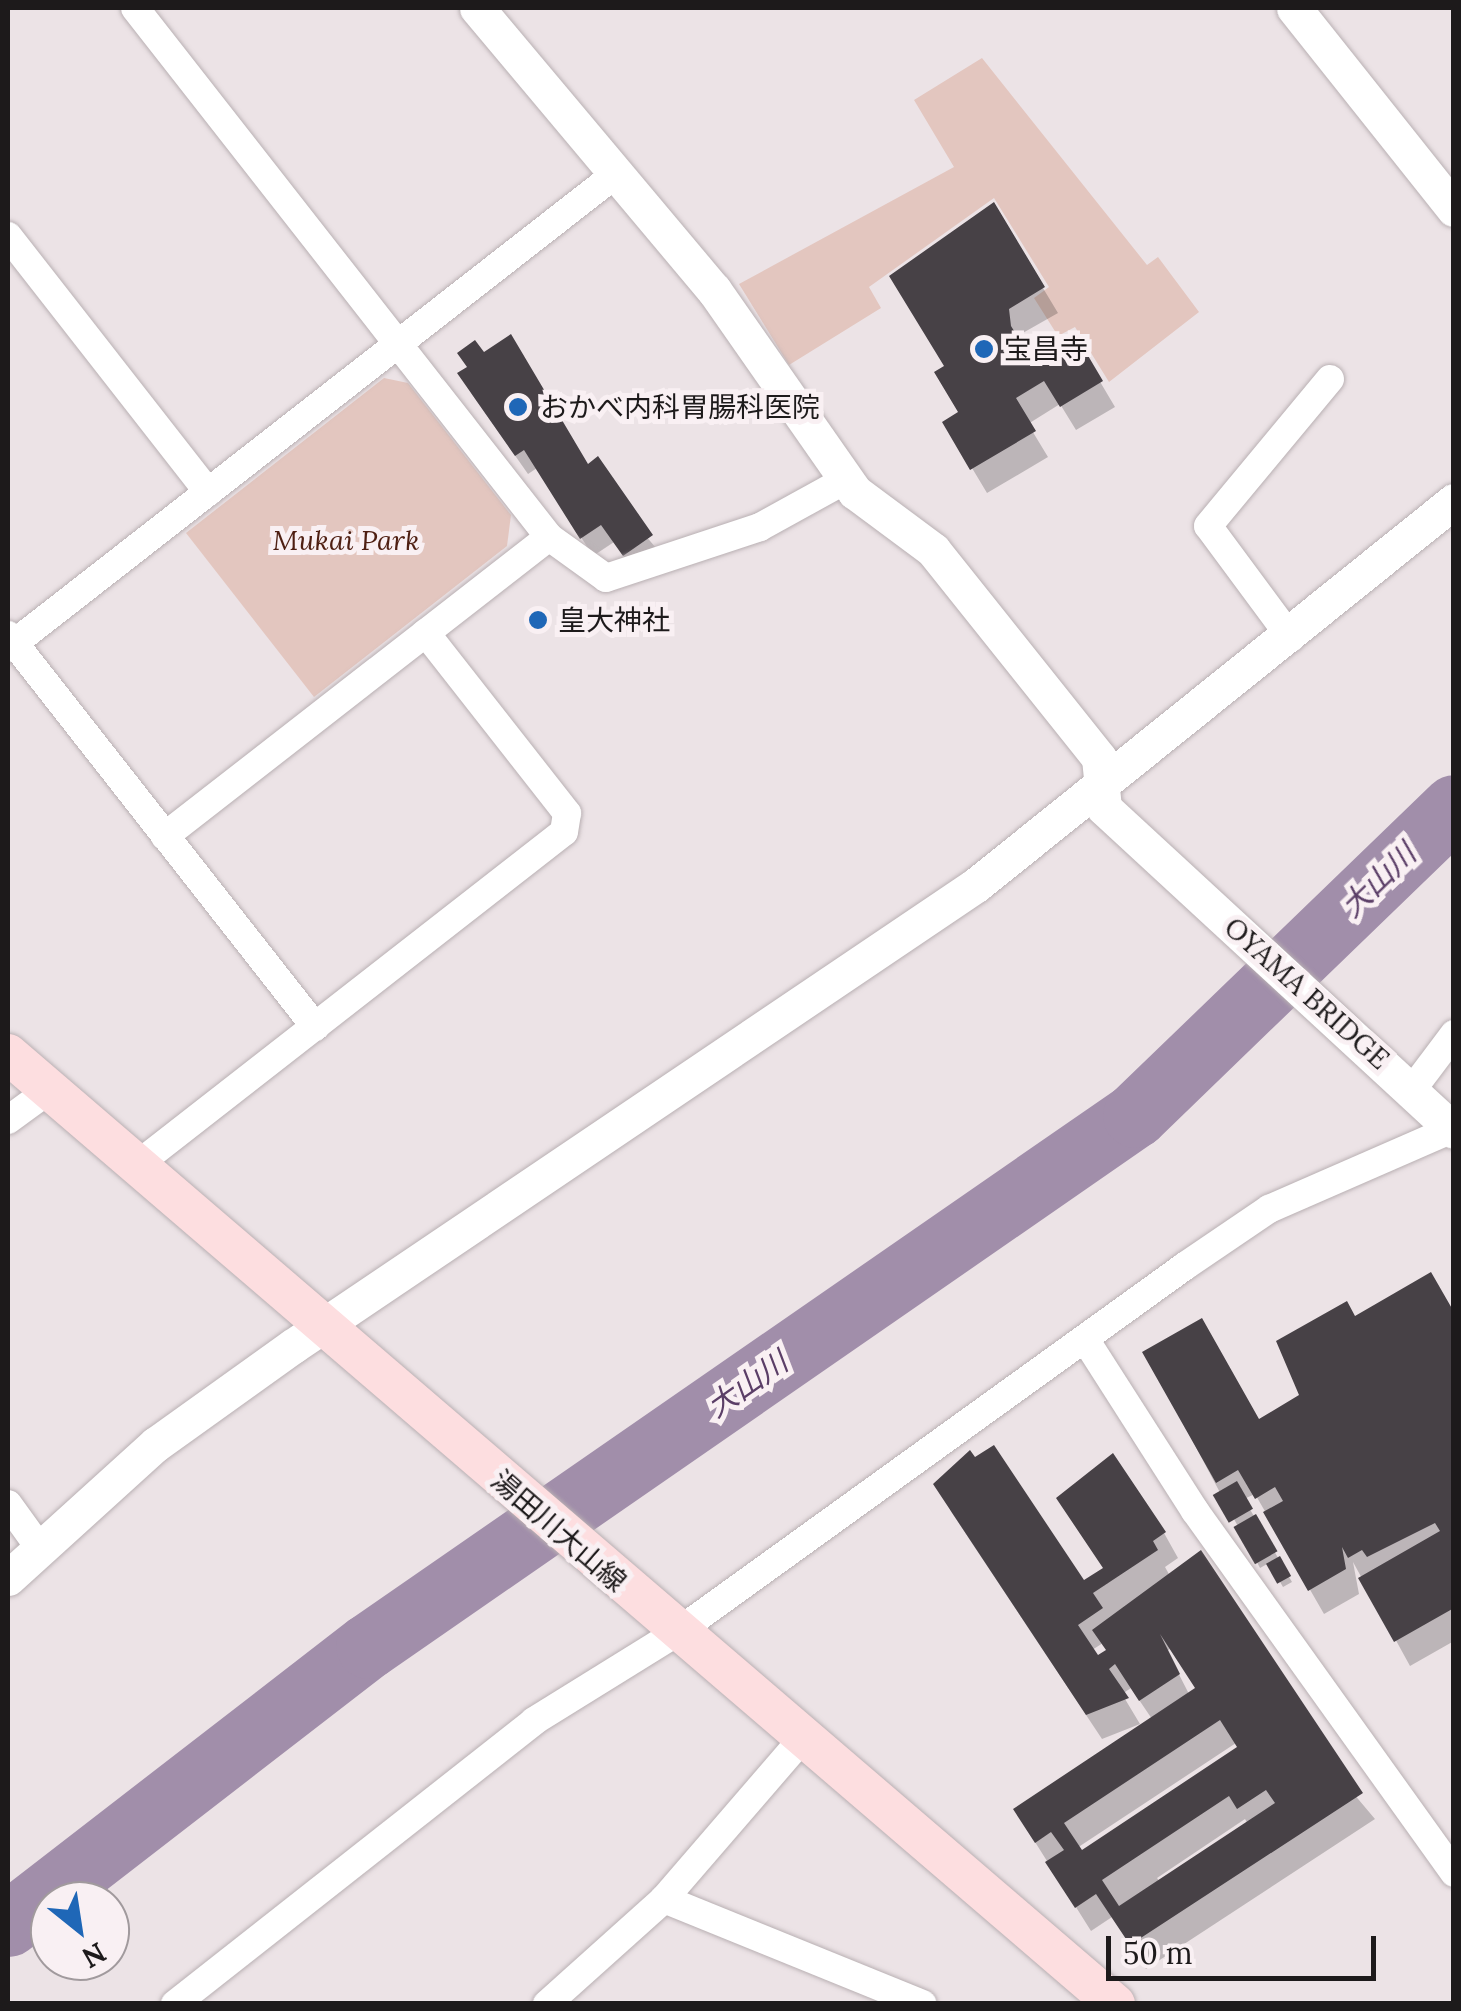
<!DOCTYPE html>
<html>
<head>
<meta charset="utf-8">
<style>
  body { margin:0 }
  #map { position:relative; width:1461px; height:2011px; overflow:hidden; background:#ece3e6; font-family:Lora,"Noto Sans JP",serif }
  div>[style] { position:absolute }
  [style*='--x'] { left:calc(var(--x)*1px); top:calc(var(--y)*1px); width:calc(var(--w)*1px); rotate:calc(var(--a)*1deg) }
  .green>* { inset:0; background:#e3c6bf }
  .shadow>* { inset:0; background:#0003 }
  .river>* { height:65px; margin:-32.5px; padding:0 32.5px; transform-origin:32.5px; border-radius:32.5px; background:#a18eaa }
  .building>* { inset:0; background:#474146; transform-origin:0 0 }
  .roads { filter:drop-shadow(0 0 2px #b9b0b3) drop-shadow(0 0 2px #b9b0b3) }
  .minor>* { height:28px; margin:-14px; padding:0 14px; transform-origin:14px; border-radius:14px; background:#fff }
  .tertiary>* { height:35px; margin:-17.5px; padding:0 17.5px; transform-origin:17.5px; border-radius:17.5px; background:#fff }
  .secondary>* { height:40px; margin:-20px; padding:0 20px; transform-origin:20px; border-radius:20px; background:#fddee0 }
  .dots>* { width:28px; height:28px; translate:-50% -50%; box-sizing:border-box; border:5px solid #f9f0f3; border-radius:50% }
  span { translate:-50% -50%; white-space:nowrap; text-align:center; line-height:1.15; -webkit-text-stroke:10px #f9f0f3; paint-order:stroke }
  .poi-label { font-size:28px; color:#1d1a1b }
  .left { translate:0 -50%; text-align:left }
  .park-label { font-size:28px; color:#4e1f12; font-style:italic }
  .street-label { font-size:28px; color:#1d1a1b }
  .water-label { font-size:30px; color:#5b3e67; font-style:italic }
  .frame { position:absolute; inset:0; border:10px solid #1d1a1b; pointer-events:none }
  .north { position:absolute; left:30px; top:1881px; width:100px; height:100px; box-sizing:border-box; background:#f9f0f3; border:2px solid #a19a9d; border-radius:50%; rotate:150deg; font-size:28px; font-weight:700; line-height:40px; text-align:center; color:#1d1a1b }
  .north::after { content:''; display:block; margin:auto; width:35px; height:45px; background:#1f67b7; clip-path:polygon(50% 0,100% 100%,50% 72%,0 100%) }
  .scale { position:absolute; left:1106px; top:1936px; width:270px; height:45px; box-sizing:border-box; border:5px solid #1d1a1b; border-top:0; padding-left:12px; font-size:30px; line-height:35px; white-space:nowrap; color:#1d1a1b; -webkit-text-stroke:8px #f9f0f3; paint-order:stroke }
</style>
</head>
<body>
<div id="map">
  <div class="green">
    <div style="clip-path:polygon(982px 58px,1147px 265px,1158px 257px,1199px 312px,1109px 382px,1075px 327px,1058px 336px,1034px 298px,1049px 287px,994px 198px,869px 287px,881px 308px,789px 365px,739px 284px,954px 167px,914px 100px)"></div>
    <div style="clip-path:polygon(384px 378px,408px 383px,511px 515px,507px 546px,314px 697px,186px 533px)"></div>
  </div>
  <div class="shadow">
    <div style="clip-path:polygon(993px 205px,1058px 313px,1021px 334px,1033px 360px,1073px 336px,1115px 407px,1076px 430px,1060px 404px,1028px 424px,1048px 457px,987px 493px,945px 423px,961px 414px,947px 368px)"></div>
    <div style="clip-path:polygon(471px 393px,587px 467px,662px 555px,635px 573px,614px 542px,593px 556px,537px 468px,528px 474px)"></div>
    <div style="clip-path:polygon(1454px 1316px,1454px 1641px,1410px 1666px,1353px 1562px,1359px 1594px,1324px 1614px,1255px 1494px,1244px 1499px,1292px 1582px,1283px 1587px,1269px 1563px,1260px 1568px,1146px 1353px,1258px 1422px,1302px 1396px,1354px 1319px)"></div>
    <div style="clip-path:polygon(evenodd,950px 1510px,1084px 1584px,1164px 1533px,1178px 1558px,1165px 1567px,1170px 1576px,1375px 1819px,1146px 1969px,1112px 1917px,1091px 1931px,1030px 1834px,1152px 1719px,1131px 1688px,1122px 1694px,1140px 1724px,1102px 1739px,950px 1510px,1103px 1643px,1108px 1652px,1098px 1659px,1092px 1650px,1103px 1643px,950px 1510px,1170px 1649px,1197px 1689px,1189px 1694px,1167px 1651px,1170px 1649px,950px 1510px,1236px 1743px,1239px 1748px,1081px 1853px,1077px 1848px,1236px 1743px,950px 1510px,1245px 1819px,1248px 1824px,1160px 1882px,1157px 1878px,1245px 1819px)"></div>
  </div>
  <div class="river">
    <div style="--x:8;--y:1924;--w:455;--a:-37.7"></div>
    <div style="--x:368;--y:1646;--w:933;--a:-34.7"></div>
    <div style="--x:1135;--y:1115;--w:443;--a:-44"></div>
  </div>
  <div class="building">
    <div style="clip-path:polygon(994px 202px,1045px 287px,1009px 309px,1011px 326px,1031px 358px,1074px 332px,1103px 381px,1060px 407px,1044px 381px,1016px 398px,1036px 431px,970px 470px,942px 422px,958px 412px,934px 372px,944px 366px,889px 276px)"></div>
    <div style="clip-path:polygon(511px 334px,588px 464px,598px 456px,653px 535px,623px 556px,601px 525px,580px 539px,524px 450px,515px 456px,457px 373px,467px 367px,457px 353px,475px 340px,484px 352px)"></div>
    <div style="clip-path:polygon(1431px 1272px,1454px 1312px,1454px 1608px,1394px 1642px,1358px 1578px,1440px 1531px,1435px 1523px,1367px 1557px,1362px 1550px,1348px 1558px,1342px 1547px,1346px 1569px,1308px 1591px,1263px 1512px,1283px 1501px,1275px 1487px,1255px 1499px,1238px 1470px,1216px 1483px,1142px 1352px,1202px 1318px,1259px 1419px,1299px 1395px,1276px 1341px,1347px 1301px,1355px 1316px)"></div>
    <div style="clip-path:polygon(evenodd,994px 1445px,1084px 1580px,1103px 1568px,1056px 1498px,1113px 1453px,1166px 1532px,1153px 1541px,1158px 1550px,1093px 1593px,1103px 1608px,1078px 1625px,1098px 1655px,1106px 1650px,1092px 1630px,1201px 1550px,1363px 1793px,1130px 1945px,1096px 1894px,1075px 1908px,1045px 1862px,1064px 1850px,1051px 1832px,1035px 1843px,1013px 1809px,1195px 1688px,1160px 1634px,1180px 1674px,1139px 1701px,1115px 1664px,1109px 1669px,1129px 1698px,1086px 1715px,933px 1484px,970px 1450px,975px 1457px,994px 1445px,1220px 1720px,1237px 1747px,1082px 1850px,1064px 1823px,1220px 1720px,994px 1445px,1266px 1790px,1275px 1803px,1119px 1906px,1102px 1880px,1229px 1796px,1237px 1809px,1266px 1790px)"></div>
    <div style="left:1237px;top:1481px;width:32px;height:28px;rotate:60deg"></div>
    <div style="left:1256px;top:1514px;width:43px;height:26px;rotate:60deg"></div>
    <div style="left:1280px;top:1556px;width:23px;height:16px;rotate:61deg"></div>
  </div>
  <div class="roads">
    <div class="minor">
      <div style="--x:135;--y:8;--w:672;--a:51.95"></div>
      <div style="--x:549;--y:537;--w:487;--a:142.1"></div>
      <div style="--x:8;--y:236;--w:325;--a:52"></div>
      <div style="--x:549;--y:537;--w:70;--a:35.7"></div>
      <div style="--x:606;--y:578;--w:162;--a:-18.3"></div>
      <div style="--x:760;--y:527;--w:99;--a:-28.9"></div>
      <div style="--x:8;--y:635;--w:498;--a:51.9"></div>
      <div style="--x:1291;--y:638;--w:139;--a:-126.5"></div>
      <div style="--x:1208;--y:526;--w:191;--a:-50.3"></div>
      <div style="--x:8;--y:648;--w:772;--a:-37.95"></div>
      <div style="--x:1412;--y:1090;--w:70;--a:-53.1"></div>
      <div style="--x:8;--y:1120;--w:51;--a:-36.2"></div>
      <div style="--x:137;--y:1165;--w:541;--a:-37.95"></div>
      <div style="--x:564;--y:832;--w:19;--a:-81"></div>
      <div style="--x:567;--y:813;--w:229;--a:-128.1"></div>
      <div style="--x:1085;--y:1339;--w:204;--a:57.4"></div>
      <div style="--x:1195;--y:1511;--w:445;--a:54.4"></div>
      <div style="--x:8;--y:1504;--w:53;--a:54.2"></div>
      <div style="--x:664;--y:1899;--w:279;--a:22.1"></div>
      <div style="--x:175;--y:2004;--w:457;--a:-38.2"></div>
      <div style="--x:534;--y:1721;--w:167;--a:-31.8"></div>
      <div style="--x:676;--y:1633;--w:628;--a:-35.79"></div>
      <div style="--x:1185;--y:1266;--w:102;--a:-34.2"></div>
      <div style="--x:1269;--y:1209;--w:200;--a:-23.6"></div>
      <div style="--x:547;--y:2004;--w:157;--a:-41.9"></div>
      <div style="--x:664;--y:1899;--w:211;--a:-49.2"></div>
    </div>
    <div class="tertiary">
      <div style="--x:477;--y:8;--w:368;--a:50"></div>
      <div style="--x:714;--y:290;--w:246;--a:55.1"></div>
      <div style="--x:855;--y:492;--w:97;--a:36.6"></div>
      <div style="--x:933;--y:550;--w:266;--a:51.4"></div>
      <div style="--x:1099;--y:758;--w:50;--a:84.3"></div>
      <div style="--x:1104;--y:808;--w:476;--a:42.7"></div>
      <div style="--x:1294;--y:8;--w:257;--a:51.5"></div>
      <div style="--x:8;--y:1578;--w:200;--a:-42.2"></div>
      <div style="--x:156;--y:1444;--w:168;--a:-35.6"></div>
      <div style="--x:293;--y:1346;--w:824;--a:-34.02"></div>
      <div style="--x:976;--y:885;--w:613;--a:-38.78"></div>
    </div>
    <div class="secondary">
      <div style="--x:8;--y:1054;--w:1459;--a:40.64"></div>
    </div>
  </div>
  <div class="dots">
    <div style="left:984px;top:349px;background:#1f67b7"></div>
    <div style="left:518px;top:407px;background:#1f67b7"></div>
    <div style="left:538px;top:620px;background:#1f67b7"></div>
  </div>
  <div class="poi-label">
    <span class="left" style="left:1004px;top:349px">宝昌寺</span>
    <span class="left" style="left:540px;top:407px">おかべ内科胃腸科医院</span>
    <span class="left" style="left:558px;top:620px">皇大神社</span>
  </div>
  <div class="park-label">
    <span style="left:346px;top:540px">Mukai Park</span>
  </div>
  <div class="street-label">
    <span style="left:1307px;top:993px;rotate:42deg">OYAMA BRIDGE</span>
    <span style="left:559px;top:1531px;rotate:41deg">湯田川大山線</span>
  </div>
  <div class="water-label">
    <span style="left:1378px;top:880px;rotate:-44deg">大山川</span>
    <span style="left:747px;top:1384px;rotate:-35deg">大山川</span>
  </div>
  <div class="frame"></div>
  <div class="north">N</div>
  <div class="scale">50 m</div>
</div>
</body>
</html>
